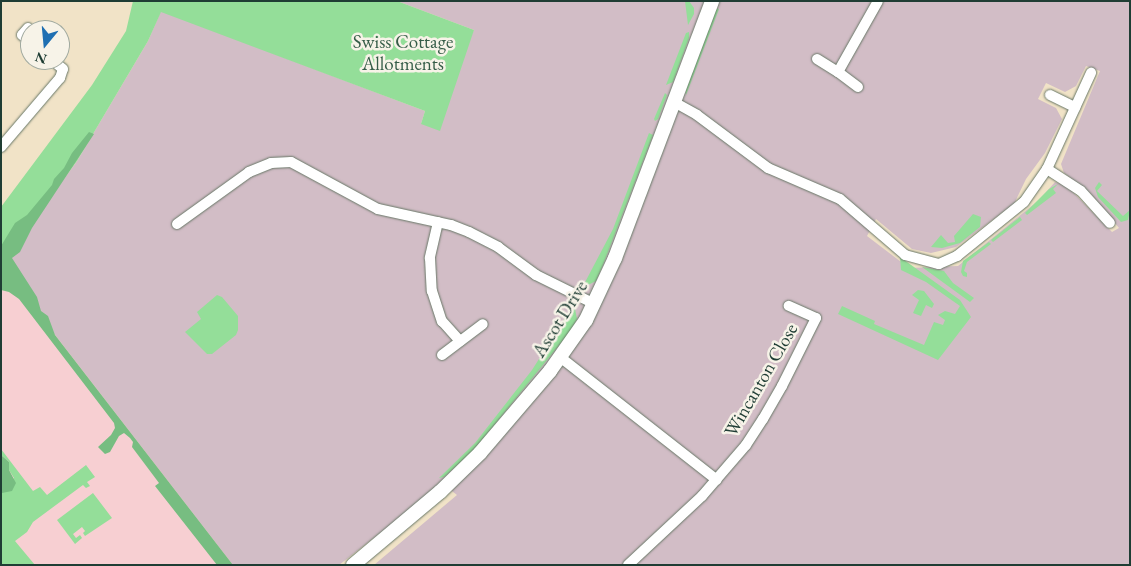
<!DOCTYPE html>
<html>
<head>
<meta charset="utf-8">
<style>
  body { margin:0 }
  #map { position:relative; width:1131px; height:566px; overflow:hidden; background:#f1e3c7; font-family:"EB Garamond",serif }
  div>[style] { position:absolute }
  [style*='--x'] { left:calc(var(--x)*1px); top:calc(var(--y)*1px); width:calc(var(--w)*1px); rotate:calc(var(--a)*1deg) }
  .built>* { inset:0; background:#f7cfd2 }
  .industrial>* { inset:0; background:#d2bdc6 }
  .green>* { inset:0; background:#94de99 }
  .forest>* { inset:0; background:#77bd81 }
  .roads { filter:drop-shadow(0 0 1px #687767) drop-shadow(0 0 1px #687767) }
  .street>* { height:10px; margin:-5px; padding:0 5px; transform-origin:5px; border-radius:5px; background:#fff }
  .secondary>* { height:14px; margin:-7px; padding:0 7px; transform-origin:7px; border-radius:7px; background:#fff }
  span { translate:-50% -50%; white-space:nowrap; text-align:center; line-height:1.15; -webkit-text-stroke:5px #f7f3e8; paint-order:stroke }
  .park-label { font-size:19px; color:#365d48 }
  .street-label { font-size:19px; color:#1f3d34 }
  .frame { position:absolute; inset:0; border:2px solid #1f3d34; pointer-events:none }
  .north { position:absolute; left:20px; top:20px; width:50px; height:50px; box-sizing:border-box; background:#f7f3e8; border:1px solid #a1aaa0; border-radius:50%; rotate:197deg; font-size:14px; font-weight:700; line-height:20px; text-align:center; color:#1f3d34 }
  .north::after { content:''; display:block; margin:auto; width:18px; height:22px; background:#1f6fb2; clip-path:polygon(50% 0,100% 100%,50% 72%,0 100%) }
</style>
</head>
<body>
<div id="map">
  <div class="built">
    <div style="clip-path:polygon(1px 265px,55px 335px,233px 565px,1px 565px)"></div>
  </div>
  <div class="industrial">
    <div style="clip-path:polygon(evenodd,397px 1px,1130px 1px,1130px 565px,374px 565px,457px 495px,443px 484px,339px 565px,233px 565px,1px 265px,77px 161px,148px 41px,161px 11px,425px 111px,421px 124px,474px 30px,397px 1px,1086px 66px,1100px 71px,1061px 164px,1064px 173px,1091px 194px,1119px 228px,1112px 232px,1067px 186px,1055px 182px,1039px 200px,958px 266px,909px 268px,867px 236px,876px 219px,912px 249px,931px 253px,956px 247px,1014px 204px,1026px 179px,1045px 153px,1062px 119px,1056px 108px,1038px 99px,1046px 83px,1065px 92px,1076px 86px,1086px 66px)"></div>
  </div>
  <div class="green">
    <div style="clip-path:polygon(133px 1px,397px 1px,474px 30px,440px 131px,421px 124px,425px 111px,161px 12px,148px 41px,77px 161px,1px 264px,1px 207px,92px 85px,126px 31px)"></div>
    <div style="clip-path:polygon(685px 1px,689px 1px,694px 8px,694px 14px,688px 25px)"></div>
    <div style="clip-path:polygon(716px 8px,719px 9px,686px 95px,685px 88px)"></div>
    <div style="clip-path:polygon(689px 32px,689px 38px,673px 82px,666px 85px,686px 33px)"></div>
    <div style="clip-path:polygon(665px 93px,667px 95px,658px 119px,655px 121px,654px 119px)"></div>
    <div style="clip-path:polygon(649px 133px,653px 135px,603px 265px,596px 281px,582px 288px,613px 229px)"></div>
    <div style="clip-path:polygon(1099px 182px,1102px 185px,1097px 191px,1123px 216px,1130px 210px,1128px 220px,1121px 222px,1098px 197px,1095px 188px)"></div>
    <div style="clip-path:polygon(1058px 184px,1053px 189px,1056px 193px,1027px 215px,1025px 213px,1049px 189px)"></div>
    <div style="clip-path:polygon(973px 214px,981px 217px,980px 227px,960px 243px,942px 248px,931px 247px,941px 235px,948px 243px,955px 242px,954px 236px)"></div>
    <div style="clip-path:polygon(1020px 217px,1022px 220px,993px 242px,991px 240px)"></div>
    <div style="clip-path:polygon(989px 242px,991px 244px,967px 262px,964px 271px,967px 273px,967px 277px,963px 276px,961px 272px,963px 261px)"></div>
    <div style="clip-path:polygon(900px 257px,960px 300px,971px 317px,938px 360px,838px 314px,842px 306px,875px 321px,874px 324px,924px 345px,934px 322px,943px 325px,945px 320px,938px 315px,945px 311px,955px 314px,960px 306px,926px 282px,901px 270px)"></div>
    <div style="clip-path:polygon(922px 267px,944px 271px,953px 283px,974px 298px,970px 302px)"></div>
    <div style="clip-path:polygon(918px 290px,924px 291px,934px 304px,932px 308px,926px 305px,921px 316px,913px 313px,919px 300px,912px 295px)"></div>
    <div style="clip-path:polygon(217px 295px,222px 297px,238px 316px,238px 330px,236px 335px,212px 354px,207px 354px,185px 332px,201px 319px,197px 312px)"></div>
    <div style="clip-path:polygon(574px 304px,577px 319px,569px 333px,473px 451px,444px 477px,439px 478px,475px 443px,532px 370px)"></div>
    <div style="clip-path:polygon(1px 449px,33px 491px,40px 487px,47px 495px,86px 465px,95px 477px,87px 482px,90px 486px,86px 488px,83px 485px,33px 522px,27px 532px,15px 541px,35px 565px,1px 565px,1px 493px,14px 478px,9px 470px,9px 462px,1px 455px)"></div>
    <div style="clip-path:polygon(93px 493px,112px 518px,85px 536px,83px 533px,85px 531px,82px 527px,73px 534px,76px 538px,80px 535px,82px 538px,75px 544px,57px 520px)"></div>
  </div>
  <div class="forest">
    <div style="clip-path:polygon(89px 132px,94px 134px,32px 228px,20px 252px,12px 258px,37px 297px,41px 311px,48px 316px,55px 335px,233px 565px,217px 565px,155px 486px,159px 483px,132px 447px,133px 442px,130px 438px,124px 433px,119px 436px,110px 452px,105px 454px,98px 447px,111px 435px,115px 428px,114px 423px,19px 299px,9px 292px,1px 290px,1px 246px,15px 223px,27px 215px,52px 185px,54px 179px,64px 168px,72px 153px)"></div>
    <div style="clip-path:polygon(1px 455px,9px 462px,9px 470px,16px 483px,12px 491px,2px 493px)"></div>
  </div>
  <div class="roads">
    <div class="street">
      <div style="--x:28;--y:28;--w:9;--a:131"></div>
      <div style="--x:22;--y:35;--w:11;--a:41"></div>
      <div style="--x:817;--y:59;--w:25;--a:32"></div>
      <div style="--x:858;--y:87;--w:25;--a:-143"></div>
      <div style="--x:838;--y:72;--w:81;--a:-60.6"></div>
      <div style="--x:1050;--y:95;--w:28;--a:26"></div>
      <div style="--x:674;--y:102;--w:26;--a:29"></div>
      <div style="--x:697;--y:115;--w:89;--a:36.7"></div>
      <div style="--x:768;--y:168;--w:78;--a:23.3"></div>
      <div style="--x:840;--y:199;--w:86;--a:40.7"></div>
      <div style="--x:905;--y:255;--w:35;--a:15"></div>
      <div style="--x:939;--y:264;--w:20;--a:-24"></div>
      <div style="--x:957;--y:256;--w:86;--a:-38.9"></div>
      <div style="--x:1024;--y:202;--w:40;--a:-55.1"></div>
      <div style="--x:1047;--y:169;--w:106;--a:-65.4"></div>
      <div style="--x:1;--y:147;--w:91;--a:-49.5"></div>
      <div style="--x:60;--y:78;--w:9;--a:-72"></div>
      <div style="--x:63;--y:69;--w:14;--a:-141"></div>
      <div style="--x:1047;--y:169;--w:40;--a:32.9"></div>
      <div style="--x:1081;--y:191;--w:43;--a:47.8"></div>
      <div style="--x:438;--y:222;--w:37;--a:103"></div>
      <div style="--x:430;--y:258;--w:33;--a:87"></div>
      <div style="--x:432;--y:291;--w:32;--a:72"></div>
      <div style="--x:442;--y:321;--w:27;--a:48"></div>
      <div style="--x:177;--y:224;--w:89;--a:-35.8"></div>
      <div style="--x:249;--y:172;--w:24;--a:-22"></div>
      <div style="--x:271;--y:163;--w:20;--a:-3"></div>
      <div style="--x:291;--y:162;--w:99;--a:28.4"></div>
      <div style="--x:378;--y:209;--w:75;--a:12.4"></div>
      <div style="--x:451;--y:225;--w:19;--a:21"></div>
      <div style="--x:469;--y:232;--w:33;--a:27"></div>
      <div style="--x:498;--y:247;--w:47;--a:36.4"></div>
      <div style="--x:536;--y:275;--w:66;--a:26.2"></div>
      <div style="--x:442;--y:355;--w:51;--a:-37.1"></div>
      <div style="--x:560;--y:357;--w:199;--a:38.1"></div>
      <div style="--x:628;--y:565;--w:101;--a:-43"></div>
      <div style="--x:702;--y:496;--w:67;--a:-49.2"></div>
      <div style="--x:746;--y:445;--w:31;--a:-57"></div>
      <div style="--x:763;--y:419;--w:38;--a:-60"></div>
      <div style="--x:782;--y:386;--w:76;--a:-63.4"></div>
      <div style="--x:816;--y:318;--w:30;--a:-156"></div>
    </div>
    <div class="secondary">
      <div style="--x:353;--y:565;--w:114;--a:-40"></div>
      <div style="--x:440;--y:492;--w:56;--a:-44.3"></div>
      <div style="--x:480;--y:453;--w:108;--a:-49.5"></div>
      <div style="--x:550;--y:371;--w:62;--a:-54.8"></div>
      <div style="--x:586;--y:320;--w:68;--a:-64.9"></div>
      <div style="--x:615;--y:258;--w:275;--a:-69.3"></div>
    </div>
  </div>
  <div class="park-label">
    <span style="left:403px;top:53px">Swiss Cottage<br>Allotments</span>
  </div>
  <div class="street-label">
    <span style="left:560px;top:319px;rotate:-58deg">Ascot Drive</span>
    <span style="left:761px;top:380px;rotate:-60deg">Wincanton Close</span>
  </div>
  <div class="frame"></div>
  <div class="north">N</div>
</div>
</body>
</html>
